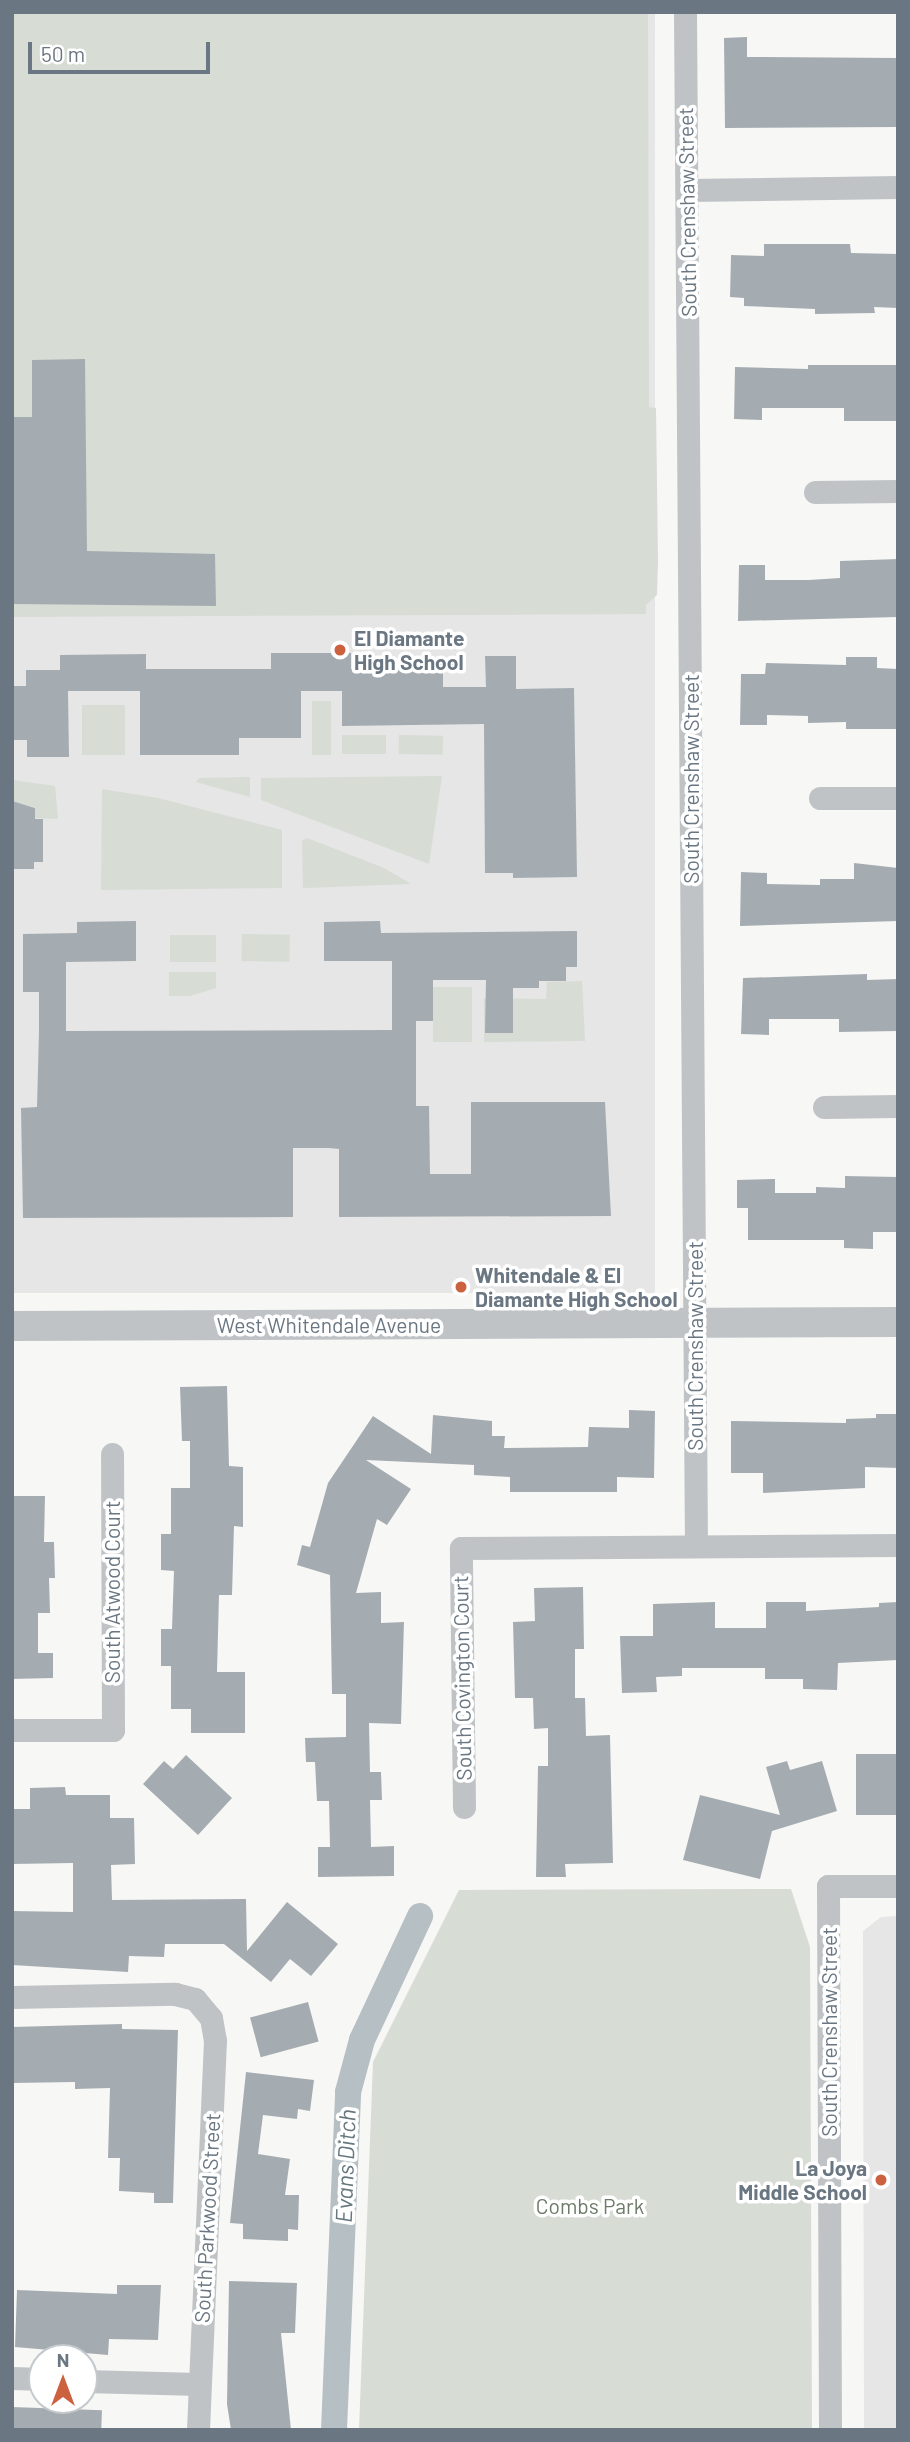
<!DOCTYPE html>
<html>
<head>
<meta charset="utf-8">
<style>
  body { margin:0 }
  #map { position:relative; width:910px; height:2442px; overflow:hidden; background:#f7f7f5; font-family:Barlow,sans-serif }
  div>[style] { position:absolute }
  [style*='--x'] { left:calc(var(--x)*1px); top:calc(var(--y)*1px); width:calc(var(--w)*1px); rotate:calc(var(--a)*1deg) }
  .built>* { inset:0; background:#e5e6e5; transform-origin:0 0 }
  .green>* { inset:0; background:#d7dcd5; transform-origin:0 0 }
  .canal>* { height:26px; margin:-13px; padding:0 13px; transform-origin:13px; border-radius:13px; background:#b6c0c4 }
  .building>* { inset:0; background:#a5acb1; transform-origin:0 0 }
  .minor>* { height:23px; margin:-11.5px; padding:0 11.5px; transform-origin:11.5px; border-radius:11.5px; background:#bfc3c6 }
  .tertiary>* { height:30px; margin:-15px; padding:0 15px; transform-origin:15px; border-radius:15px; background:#bfc3c6 }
  .dots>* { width:19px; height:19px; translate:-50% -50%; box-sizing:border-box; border:4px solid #fff; border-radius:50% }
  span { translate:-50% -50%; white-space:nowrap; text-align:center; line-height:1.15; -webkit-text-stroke:7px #fff; paint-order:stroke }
  .street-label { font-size:21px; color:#6a7782 }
  .poi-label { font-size:21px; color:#6a7782; font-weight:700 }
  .left { translate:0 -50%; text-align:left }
  .right { translate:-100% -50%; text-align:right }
  .park-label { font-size:21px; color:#6c7a68 }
  .water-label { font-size:23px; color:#66777e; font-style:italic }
  .frame { position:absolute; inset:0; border:14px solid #6a7782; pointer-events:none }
  .north { position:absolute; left:28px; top:2344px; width:70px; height:70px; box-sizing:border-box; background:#fff; border:2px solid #c3c9cd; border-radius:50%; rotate:0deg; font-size:19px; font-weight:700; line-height:28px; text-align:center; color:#6a7782 }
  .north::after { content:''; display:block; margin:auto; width:24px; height:32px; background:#cc6140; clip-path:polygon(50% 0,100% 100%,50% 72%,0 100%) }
  .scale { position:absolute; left:28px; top:42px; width:182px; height:32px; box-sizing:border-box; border:4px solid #6a7782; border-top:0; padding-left:9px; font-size:21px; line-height:24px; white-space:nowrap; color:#6a7782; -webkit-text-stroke:5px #fff; paint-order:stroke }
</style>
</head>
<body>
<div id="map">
  <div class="built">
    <div style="left:12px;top:12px;width:643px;height:1281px"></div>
    <div style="clip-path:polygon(898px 1916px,898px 2430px,864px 2430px,863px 1931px,881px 1917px)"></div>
  </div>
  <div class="green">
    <div style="clip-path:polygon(12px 12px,648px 12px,649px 407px,656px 408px,658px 561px,657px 595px,646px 605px,646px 614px,12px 617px)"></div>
    <div style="left:312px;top:701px;width:19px;height:54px"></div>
    <div style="left:82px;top:705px;width:43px;height:50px"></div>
    <div style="left:342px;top:735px;width:44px;height:19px"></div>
    <div style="left:399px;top:735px;width:44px;height:19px;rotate:1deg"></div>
    <div style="clip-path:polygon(442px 776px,429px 864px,261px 800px,261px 778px)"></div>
    <div style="clip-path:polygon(250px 777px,250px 797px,196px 782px,199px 778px)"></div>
    <div style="clip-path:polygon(12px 780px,55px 786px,58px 819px,35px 818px,35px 807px,12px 802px)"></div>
    <div style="clip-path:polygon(102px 789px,158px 798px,282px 830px,282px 888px,101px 890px)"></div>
    <div style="clip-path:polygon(307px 838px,384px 868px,411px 884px,303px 888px,302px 841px)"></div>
    <div style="left:242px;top:934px;width:48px;height:27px;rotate:1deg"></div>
    <div style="left:170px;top:935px;width:46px;height:27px"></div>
    <div style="clip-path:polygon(169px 972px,216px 972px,216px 988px,190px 996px,169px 996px)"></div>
    <div style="clip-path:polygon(582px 981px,585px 1041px,484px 1042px,484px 998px,546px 999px,547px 982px)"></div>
    <div style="left:472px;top:987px;width:55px;height:39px;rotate:90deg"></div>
    <div style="clip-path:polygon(791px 1889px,810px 1947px,812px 2430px,359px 2430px,373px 2062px,459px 1890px)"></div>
  </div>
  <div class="canal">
    <div style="--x:334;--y:2430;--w:338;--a:-87.6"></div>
    <div style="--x:348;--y:2092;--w:54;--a:-74.9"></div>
    <div style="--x:362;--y:2040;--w:137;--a:-64.9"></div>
  </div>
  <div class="building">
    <div style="clip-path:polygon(747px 37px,747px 57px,898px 58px,898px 127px,725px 128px,724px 38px)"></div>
    <div style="clip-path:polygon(764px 244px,850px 244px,851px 253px,898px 254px,898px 308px,874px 307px,875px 313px,815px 314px,815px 309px,744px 306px,744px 298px,730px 297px,731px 255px,764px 256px)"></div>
    <div style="clip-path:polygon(85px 359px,87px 551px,215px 554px,216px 606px,12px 604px,12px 417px,32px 417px,32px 360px)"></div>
    <div style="clip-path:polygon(808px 365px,898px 365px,898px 421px,844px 421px,844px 408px,762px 408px,762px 420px,734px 419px,735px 367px,808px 369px)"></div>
    <div style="clip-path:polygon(898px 559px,898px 617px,738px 621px,739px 565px,765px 565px,765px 580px,809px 580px,840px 578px,840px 561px)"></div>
    <div style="clip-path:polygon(271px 653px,351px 653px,351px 669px,443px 668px,443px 687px,486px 687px,485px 656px,516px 656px,516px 689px,574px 688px,577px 877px,513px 878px,513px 873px,485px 873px,484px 724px,342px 726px,342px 691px,301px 691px,301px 738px,239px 738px,239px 755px,140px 755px,140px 691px,68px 691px,69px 757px,27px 757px,27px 740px,12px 740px,12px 686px,26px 686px,26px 670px,60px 670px,60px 655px,146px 654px,146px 669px,271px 669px)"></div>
    <div style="clip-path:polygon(846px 657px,877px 657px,877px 668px,898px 669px,898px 729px,846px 729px,846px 722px,808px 723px,808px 716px,767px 715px,767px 725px,740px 725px,741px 674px,765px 674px,766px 663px,846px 665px)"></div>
    <div style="clip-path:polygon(12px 801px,35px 808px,35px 819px,43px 819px,43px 862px,34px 862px,34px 869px,12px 869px)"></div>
    <div style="clip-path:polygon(854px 863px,898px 868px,898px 921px,740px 926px,741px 872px,767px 873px,767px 884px,820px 885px,820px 879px,854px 879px)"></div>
    <div style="clip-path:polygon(136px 921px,136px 961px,66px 962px,66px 1031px,392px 1030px,392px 961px,324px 961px,324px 922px,380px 921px,381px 933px,577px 931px,577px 967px,566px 967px,566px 981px,539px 981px,539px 988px,513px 988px,513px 1033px,485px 1033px,486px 980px,433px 980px,433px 1021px,416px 1021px,416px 1106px,429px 1106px,430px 1174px,471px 1174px,471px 1102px,605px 1102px,611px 1216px,339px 1217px,339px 1149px,329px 1148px,293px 1148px,293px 1217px,23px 1218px,21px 1108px,37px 1107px,39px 1031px,39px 992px,23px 992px,23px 934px,77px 933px,77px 922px)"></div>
    <div style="clip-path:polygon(867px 974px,867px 980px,898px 979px,898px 1031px,839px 1032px,839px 1019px,769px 1019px,769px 1035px,741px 1034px,743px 978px)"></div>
    <div style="clip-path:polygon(845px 1176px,898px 1177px,898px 1232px,873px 1232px,873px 1249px,844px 1248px,844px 1240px,748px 1240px,748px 1208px,737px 1208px,737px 1180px,775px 1179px,775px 1193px,816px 1193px,816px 1187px,845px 1188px)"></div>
    <div style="clip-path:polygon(227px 1386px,229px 1466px,243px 1467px,243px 1527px,234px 1526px,232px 1595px,219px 1595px,217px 1672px,245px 1672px,245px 1733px,191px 1733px,191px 1709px,171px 1709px,171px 1666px,161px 1666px,161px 1629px,172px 1629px,174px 1571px,161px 1570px,161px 1534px,171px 1534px,171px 1488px,190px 1488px,190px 1441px,182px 1441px,180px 1387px)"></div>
    <div style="clip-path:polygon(629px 1410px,655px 1411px,654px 1478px,617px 1477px,617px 1492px,510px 1492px,510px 1477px,474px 1475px,474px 1465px,366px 1460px,411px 1489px,387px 1525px,377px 1519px,356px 1593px,381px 1592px,381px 1623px,404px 1622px,401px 1724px,369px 1723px,370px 1772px,381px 1772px,382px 1800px,370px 1800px,371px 1847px,394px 1846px,394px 1876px,318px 1877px,318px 1847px,330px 1847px,329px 1801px,317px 1801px,315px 1762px,306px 1762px,305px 1738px,346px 1737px,346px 1694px,332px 1694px,330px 1575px,297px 1565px,302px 1545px,310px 1547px,328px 1483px,373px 1416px,431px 1454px,433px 1415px,492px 1421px,492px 1436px,505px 1436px,504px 1448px,588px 1447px,589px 1427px,629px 1428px)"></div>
    <div style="clip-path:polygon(876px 1414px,898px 1414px,898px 1468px,865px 1467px,865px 1488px,763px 1493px,763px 1473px,731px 1473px,731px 1421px,846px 1423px,846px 1419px,876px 1418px)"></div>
    <div style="clip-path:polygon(12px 1496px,45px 1496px,44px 1542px,54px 1542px,55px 1578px,49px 1578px,50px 1613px,38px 1613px,38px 1653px,53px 1653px,53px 1678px,12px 1679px)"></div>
    <div style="clip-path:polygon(583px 1587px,584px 1649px,575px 1649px,575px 1698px,585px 1698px,586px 1736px,610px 1735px,613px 1863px,565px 1864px,566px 1877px,536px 1877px,538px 1766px,548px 1766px,548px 1728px,534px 1729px,533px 1698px,515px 1698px,513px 1622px,535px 1621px,534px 1588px)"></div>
    <div style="clip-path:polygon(715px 1602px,715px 1628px,766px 1628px,766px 1602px,806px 1602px,806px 1611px,879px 1607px,879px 1603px,898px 1602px,898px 1660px,838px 1663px,837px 1690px,803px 1689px,803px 1679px,765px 1679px,765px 1668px,682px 1668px,682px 1676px,656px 1677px,657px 1692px,622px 1693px,620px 1636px,653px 1636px,653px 1604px)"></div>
    <div style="left:898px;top:1754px;width:61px;height:42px;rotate:90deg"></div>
    <div style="clip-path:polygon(186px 1755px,232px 1798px,198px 1835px,143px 1784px,164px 1761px,173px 1769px)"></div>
    <div style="clip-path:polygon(787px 1761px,790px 1770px,822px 1761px,837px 1811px,772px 1831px,760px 1879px,683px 1860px,700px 1795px,780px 1815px,766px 1767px)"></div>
    <div style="clip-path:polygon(65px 1787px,66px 1795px,110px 1795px,110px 1818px,134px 1818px,135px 1864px,111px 1865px,112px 1900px,246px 1899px,247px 1951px,287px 1902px,338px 1944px,311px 1976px,290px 1959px,271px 1982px,224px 1944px,165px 1944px,164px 1957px,129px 1956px,128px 1972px,12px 1965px,12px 1911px,73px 1912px,73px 1863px,12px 1864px,12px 1809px,30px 1809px,30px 1788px)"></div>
    <div style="left:308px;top:2002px;width:41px;height:60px;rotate:75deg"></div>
    <div style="clip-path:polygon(122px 2024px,122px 2029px,178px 2030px,173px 2203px,154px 2203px,154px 2193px,119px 2191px,120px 2158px,108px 2158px,110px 2088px,75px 2089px,75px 2082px,12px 2083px,12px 2027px)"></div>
    <div style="clip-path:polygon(246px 2072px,314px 2080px,310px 2111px,298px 2109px,297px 2119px,263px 2115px,258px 2154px,290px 2159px,285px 2195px,299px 2195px,298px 2230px,288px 2229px,288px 2241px,243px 2239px,243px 2224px,230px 2223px)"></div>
    <div style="clip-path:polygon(229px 2281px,297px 2283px,295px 2333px,281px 2333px,291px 2430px,231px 2430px,227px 2404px)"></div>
    <div style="clip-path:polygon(117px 2285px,161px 2285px,158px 2340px,109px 2339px,108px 2355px,15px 2347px,17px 2290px,117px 2294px)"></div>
    <div style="left:12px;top:2407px;width:90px;height:23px;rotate:2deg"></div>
  </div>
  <div class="minor">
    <div style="--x:685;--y:12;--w:1534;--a:89.59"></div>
    <div style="--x:687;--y:190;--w:211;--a:-0.8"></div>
    <div style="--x:815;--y:492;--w:83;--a:-0.7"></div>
    <div style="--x:820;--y:798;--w:78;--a:0"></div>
    <div style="--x:824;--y:1107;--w:74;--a:-0.8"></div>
    <div style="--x:12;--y:1730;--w:101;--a:0"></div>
    <div style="--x:113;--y:1730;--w:276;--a:-90.2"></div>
    <div style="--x:464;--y:1807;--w:259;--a:-90.7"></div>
    <div style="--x:461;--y:1548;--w:437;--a:-0.4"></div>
    <div style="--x:12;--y:1997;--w:163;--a:-1.1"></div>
    <div style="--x:175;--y:1994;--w:21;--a:14"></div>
    <div style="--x:195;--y:1999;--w:25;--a:50"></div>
    <div style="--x:211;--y:2018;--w:22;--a:80"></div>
    <div style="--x:215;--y:2040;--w:390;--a:92.5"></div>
    <div style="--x:12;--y:2378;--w:30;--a:2"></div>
    <div style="--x:84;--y:2381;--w:115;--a:1.5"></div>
    <div style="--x:830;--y:2430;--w:544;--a:-90.21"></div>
    <div style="--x:828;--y:1886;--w:70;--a:0"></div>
  </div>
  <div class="tertiary">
    <div style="--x:12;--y:1326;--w:886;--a:-0.26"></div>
  </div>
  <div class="dots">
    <div style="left:340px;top:650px;background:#cc6140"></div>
    <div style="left:461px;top:1287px;background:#cc6140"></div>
    <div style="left:881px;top:2180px;background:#cc6140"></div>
  </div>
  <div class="street-label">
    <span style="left:687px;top:212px;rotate:-91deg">South Crenshaw Street</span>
    <span style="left:691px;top:779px;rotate:-90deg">South Crenshaw Street</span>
    <span style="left:329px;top:1325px">West Whitendale Avenue</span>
    <span style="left:695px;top:1346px;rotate:-90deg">South Crenshaw Street</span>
    <span style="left:112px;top:1592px;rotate:-90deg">South Atwood Court</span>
    <span style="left:462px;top:1678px;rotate:-91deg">South Covington Court</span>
    <span style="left:829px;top:2032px;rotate:-90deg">South Crenshaw Street</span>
    <span style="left:207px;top:2218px;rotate:-87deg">South Parkwood Street</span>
  </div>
  <div class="poi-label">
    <span class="left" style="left:354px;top:650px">El Diamante<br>High School</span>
    <span class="left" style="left:475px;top:1287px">Whitendale &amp; El<br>Diamante High School</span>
    <span class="right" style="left:867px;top:2180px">La Joya<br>Middle School</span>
  </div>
  <div class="park-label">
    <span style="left:590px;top:2206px">Combs Park</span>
  </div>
  <div class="water-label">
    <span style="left:345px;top:2166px;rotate:-88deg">Evans Ditch</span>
  </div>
  <div class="frame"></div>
  <div class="north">N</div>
  <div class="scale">50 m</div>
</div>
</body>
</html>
